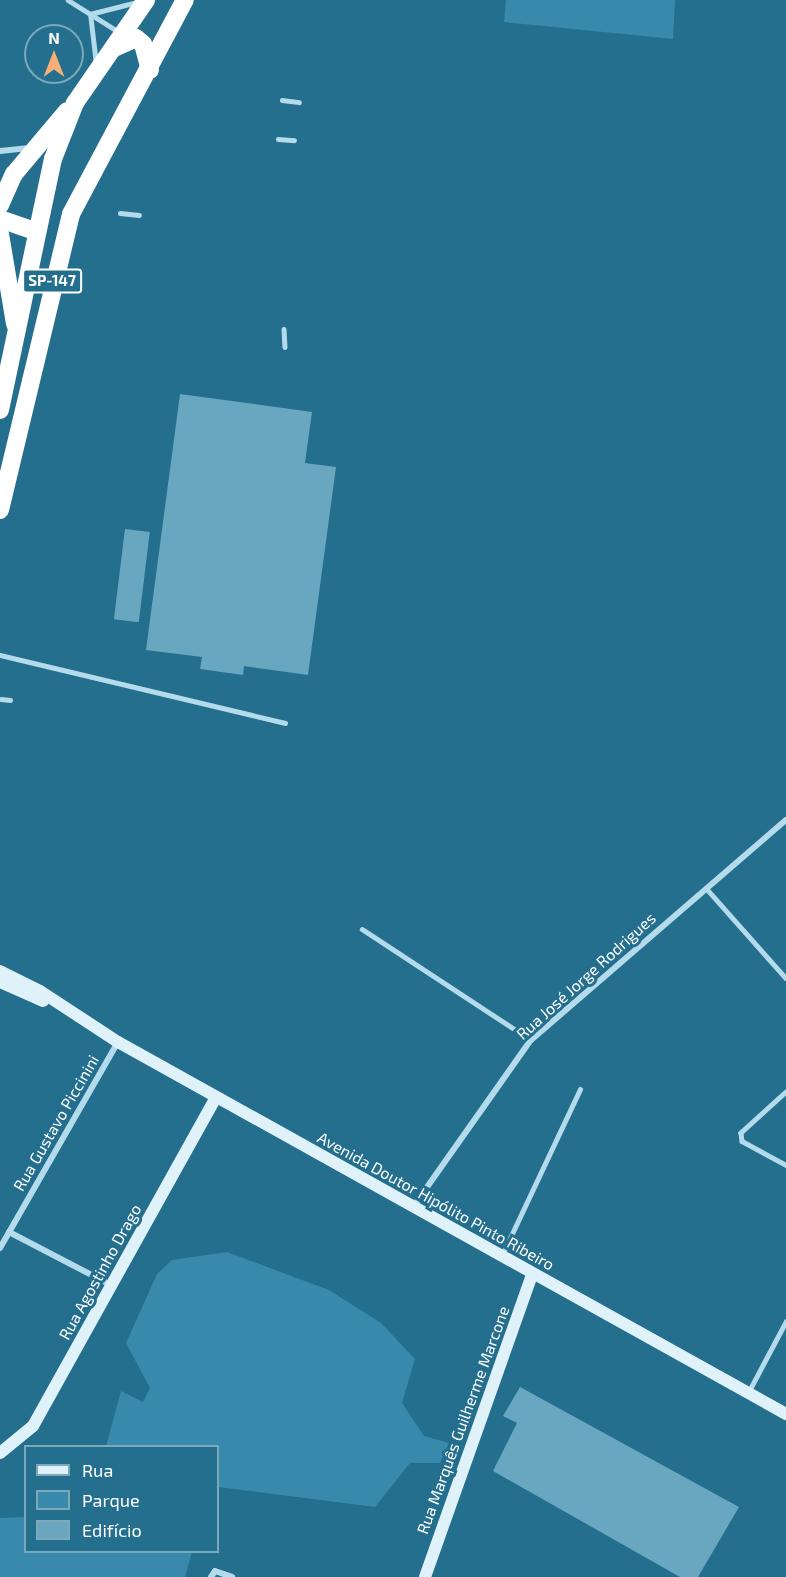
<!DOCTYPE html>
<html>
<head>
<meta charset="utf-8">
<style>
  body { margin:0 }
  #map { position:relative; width:786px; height:1577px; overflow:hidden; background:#246e8e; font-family:"Exo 2",sans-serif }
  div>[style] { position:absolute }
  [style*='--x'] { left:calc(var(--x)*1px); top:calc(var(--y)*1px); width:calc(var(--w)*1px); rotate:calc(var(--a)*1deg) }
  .green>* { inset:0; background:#3889ab }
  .building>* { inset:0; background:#69a7c1; transform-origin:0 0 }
  .lane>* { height:4.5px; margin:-2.25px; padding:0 2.25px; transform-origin:2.25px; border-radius:2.25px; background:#b3dbeb }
  .street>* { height:6px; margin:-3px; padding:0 3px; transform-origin:3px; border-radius:3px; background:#b3dbeb }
  .secondary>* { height:12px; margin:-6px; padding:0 6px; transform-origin:6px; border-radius:6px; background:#dff1f9 }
  .highway>* { height:18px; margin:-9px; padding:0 9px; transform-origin:9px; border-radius:9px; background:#fff }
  span { translate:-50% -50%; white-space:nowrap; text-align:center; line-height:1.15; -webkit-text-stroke:6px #246e8e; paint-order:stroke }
  .shield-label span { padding:2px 4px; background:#246e8e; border:2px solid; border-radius:4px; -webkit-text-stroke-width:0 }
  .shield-label { font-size:15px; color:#fff; font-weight:700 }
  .street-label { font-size:16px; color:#fff }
  .legend { position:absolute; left:24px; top:1445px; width:195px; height:108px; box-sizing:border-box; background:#246e8e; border:2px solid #7ca8bb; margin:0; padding:8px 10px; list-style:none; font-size:18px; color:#fff }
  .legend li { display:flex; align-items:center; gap:12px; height:30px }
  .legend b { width:30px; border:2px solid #7ca8bb }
  .north { position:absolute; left:24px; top:24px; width:60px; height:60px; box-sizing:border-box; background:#246e8e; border:2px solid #7ca8bb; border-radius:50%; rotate:0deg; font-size:16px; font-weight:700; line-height:24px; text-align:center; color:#fff }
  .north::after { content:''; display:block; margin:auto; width:21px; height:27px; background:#f6b077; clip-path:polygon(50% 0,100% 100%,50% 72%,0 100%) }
</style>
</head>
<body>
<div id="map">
  <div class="green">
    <div style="clip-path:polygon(506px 0,675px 0,673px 39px,504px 22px)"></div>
    <div style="clip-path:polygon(227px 1252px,329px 1290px,381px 1323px,415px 1359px,402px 1403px,424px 1436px,449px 1443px,440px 1463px,410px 1463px,375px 1507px,218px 1487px,218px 1446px,106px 1446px,121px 1391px,143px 1402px,150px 1388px,126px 1343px,157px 1274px,172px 1260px)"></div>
    <div style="clip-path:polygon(25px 1517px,26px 1552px,192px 1552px,185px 1577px,0 1577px,0 1518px)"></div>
  </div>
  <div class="building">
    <div style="clip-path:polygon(180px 394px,312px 412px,305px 463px,336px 467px,308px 675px,244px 666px,243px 675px,200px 669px,202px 657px,146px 650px)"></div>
    <div style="left:125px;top:529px;width:25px;height:91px;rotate:7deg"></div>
    <div style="clip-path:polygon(520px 1387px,739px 1507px,698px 1577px,680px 1577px,493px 1471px,517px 1423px,503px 1416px)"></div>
  </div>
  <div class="lane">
    <div style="--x:68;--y:0;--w:60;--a:32.1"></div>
    <div style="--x:96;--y:64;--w:50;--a:-96.8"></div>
    <div style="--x:90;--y:14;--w:49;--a:-14.3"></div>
    <div style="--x:282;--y:100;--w:17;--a:7"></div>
    <div style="--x:278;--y:139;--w:16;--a:4"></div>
    <div style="--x:120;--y:213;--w:19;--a:6"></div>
    <div style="--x:284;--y:329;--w:18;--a:87"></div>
    <div style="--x:0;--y:655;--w:293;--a:13.4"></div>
    <div style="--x:1;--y:699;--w:9;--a:6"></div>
    <div style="--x:706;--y:888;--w:120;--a:48.4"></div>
    <div style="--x:362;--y:929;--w:202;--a:33.3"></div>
    <div style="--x:786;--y:1092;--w:61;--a:137.7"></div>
    <div style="--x:741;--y:1133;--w:8;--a:83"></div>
    <div style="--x:742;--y:1141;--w:50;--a:28.6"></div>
    <div style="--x:502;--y:1255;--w:183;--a:-64.8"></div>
    <div style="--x:749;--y:1391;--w:79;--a:-62.1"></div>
  </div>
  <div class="street">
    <div style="--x:0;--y:151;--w:30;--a:-6"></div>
    <div style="--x:413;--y:1207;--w:204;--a:-54.8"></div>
    <div style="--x:531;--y:1040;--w:337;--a:-40.8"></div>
    <div style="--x:9;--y:1232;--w:115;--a:27.5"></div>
    <div style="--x:0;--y:1248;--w:237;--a:-60.2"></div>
    <div style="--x:211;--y:1577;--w:7;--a:-56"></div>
    <div style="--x:215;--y:1571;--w:18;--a:19"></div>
  </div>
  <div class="secondary">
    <div style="--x:0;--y:971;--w:45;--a:26.6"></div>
    <div style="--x:40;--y:991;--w:93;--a:33.2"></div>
    <div style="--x:118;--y:1042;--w:765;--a:29.11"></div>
    <div style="--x:0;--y:982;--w:47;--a:23.8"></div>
    <div style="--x:0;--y:1453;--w:43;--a:-39.3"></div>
    <div style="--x:33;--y:1426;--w:376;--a:-60.9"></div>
    <div style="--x:425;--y:1577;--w:320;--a:-70.5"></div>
  </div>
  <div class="highway">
    <div style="--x:114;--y:48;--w:24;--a:-24"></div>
    <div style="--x:136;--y:38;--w:9;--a:41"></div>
    <div style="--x:143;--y:44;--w:27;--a:75"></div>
    <div style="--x:0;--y:205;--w:34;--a:-66"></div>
    <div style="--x:14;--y:174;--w:82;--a:-49.9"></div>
    <div style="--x:0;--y:219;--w:39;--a:19"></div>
    <div style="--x:0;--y:234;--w:91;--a:80.5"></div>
    <div style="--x:0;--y:410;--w:257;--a:-78.1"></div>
    <div style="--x:53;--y:159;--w:60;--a:-68.6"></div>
    <div style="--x:75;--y:103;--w:125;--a:-55.4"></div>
    <div style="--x:0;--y:510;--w:304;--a:-76.5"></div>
    <div style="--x:71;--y:214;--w:242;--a:-62"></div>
  </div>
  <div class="shield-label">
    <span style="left:52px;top:281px">SP-147</span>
  </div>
  <div class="street-label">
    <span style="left:586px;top:976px;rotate:-42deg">Rua José Jorge Rodrigues</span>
    <span style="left:56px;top:1123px;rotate:-60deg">Rua Gustavo Piccinini</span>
    <span style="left:436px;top:1201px;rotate:29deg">Avenida Doutor Hipólito Pinto Ribeiro</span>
    <span style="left:100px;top:1272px;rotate:-61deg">Rua Agostinho Drago</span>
    <span style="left:463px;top:1420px;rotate:-70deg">Rua Marquês Guilherme Marcone</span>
  </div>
  <ul class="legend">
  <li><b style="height:8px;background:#dff1f9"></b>Rua</li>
  <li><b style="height:16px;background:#3889ab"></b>Parque</li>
  <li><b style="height:16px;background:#69a7c1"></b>Edifício</li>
  </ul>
  <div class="north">N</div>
</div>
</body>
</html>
